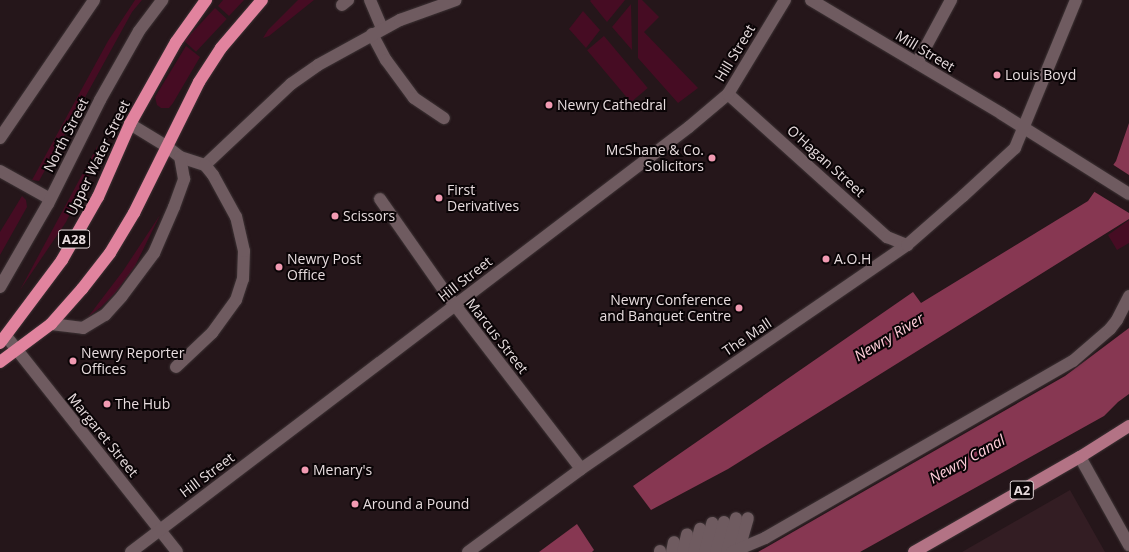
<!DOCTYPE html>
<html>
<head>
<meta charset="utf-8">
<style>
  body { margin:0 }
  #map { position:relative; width:1129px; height:552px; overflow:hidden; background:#25161a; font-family:"Open Sans",sans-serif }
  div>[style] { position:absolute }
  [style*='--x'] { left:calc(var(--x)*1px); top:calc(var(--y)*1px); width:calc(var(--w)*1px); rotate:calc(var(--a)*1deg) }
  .built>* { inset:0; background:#331d23 }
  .green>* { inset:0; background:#460c23; transform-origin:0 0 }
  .water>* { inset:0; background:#873752 }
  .pier>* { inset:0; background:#25161a }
  .roads { filter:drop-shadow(0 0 1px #3d3335) drop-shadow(0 0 1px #3d3335) }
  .minor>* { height:12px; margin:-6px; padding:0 6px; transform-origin:6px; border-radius:6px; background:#6f5b60 }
  .major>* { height:12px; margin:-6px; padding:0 6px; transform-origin:6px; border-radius:6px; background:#b37385 }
  .highway>* { height:12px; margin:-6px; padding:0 6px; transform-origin:6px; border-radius:6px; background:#e1839e }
  .dots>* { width:11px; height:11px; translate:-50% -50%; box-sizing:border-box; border:2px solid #0a0406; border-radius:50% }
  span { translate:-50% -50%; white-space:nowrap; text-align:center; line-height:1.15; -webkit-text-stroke:4px #0a0406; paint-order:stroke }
  .shield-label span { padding:1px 3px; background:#0a0406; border:1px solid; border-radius:3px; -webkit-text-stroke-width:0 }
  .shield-label { font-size:13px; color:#e7dcde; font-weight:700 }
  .street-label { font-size:14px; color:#e7dcde }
  .poi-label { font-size:14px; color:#e7dcde }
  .left { translate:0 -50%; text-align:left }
  .right { translate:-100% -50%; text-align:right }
  .water-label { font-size:15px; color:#fdccd8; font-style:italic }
</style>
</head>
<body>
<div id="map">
  <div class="built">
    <div style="clip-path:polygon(1070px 490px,1105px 552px,962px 552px)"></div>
  </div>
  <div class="green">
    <div style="clip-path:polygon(135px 0,142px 0,132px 12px,39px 181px,32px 180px,108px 41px)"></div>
    <div style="clip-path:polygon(223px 0,244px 0,229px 16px,218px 6px)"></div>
    <div style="clip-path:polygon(298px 0,314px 0,269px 36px,263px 38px,268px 30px)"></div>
    <div style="clip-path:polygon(591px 0,625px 0,607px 22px,590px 1px)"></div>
    <div style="clip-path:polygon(638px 0,642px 0,659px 17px,644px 32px,698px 88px,678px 103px,638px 58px)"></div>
    <div style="clip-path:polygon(631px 4px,632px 50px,612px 27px)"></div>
    <div style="left:215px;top:8px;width:16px;height:45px;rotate:43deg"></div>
    <div style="clip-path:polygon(583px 11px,600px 30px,586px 48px,569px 29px)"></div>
    <div style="left:604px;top:36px;width:68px;height:22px;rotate:50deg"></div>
    <div style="clip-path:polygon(186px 46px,200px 57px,173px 103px,169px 108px,161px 108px,157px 105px,155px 97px)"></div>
    <div style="clip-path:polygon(98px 145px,89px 175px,66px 222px,20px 290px)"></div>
    <div style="clip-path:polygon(22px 196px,26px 200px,27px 207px,0 255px,0 232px)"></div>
    <div style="clip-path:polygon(160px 215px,135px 266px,115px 293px,101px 307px,88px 317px,123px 271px)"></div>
    <div style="clip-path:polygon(1129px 220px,1129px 243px,1117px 250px,1108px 235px)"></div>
  </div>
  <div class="water">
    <div style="clip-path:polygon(1129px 123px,1129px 203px,1126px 206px,1129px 212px,1129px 219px,728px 469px,651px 510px,633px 486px,913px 292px,921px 303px,1088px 201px,1116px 161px)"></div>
    <div style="clip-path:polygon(1129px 328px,1129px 394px,1118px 402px,1104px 416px,860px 552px,758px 552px,1065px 376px)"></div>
    <div style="clip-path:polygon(577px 524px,594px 550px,592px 552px,539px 552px)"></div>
  </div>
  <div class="pier">
    <div style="clip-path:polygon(1112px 164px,1129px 175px,1129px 213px,1093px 191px)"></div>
  </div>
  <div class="roads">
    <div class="minor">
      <div style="--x:370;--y:0;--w:30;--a:67"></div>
      <div style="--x:811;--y:0;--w:222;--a:30.8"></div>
      <div style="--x:1002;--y:114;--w:150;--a:32.2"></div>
      <div style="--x:342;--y:5;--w:8;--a:-40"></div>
      <div style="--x:372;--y:34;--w:30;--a:62"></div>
      <div style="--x:386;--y:60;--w:47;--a:53.6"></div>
      <div style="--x:414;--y:98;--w:36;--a:34"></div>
      <div style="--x:917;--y:63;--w:72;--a:-61.6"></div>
      <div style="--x:728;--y:94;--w:214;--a:42"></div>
      <div style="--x:887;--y:237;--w:22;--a:22"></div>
      <div style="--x:130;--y:124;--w:42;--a:31.4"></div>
      <div style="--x:166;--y:146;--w:18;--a:38"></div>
      <div style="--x:180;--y:157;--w:26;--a:18"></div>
      <div style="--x:0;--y:138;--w:167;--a:-55.7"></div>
      <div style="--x:205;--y:165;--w:118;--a:-43.3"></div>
      <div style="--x:291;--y:84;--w:33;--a:-35"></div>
      <div style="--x:318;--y:65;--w:94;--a:-28.8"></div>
      <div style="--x:400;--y:20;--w:59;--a:-19.7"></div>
      <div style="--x:0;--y:171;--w:57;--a:29.2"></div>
      <div style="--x:380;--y:199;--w:118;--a:55"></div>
      <div style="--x:448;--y:296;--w:218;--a:52.4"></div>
      <div style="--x:0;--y:287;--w:96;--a:-60"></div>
      <div style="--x:48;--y:204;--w:116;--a:-63.4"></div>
      <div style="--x:100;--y:100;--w:79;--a:-60.5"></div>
      <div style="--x:139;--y:31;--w:39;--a:-53"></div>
      <div style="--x:51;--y:324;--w:32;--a:7"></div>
      <div style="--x:83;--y:328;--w:26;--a:-31"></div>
      <div style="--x:105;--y:315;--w:25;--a:-48"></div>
      <div style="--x:122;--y:296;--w:54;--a:-53.3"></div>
      <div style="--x:154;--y:253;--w:50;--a:-66.5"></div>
      <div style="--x:174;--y:207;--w:30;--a:-70"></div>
      <div style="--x:184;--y:179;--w:22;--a:-100"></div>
      <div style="--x:6;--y:336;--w:275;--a:51.6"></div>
      <div style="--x:176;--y:367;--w:50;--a:-43.4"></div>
      <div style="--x:212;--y:333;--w:41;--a:-54"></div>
      <div style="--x:236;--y:300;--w:22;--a:-72"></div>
      <div style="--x:243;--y:279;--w:28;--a:-88"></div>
      <div style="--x:244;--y:251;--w:35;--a:-103"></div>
      <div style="--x:236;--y:217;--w:48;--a:-118.7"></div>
      <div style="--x:213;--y:175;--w:13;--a:-129"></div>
      <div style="--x:1080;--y:457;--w:101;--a:60.9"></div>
      <div style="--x:739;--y:549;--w:32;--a:-74"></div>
      <div style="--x:131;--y:552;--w:701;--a:-37.29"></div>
      <div style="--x:689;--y:127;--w:51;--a:-40.2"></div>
      <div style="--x:728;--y:94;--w:110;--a:-58.8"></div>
      <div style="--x:468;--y:552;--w:140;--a:-36.3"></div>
      <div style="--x:581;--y:469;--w:396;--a:-34.5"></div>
      <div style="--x:907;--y:245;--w:74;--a:-41.2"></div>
      <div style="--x:963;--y:196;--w:71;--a:-42.7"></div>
      <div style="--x:1015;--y:148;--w:160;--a:-67.6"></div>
      <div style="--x:660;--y:552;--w:1;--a:-90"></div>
      <div style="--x:672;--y:552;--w:10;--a:-79"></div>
      <div style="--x:683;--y:552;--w:18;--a:-77"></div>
      <div style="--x:694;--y:552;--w:24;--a:-75"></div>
      <div style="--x:705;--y:552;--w:30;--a:-76"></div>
      <div style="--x:716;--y:552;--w:31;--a:-75"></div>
      <div style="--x:727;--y:552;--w:35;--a:-75"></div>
      <div style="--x:732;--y:552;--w:36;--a:-23"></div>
      <div style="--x:765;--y:538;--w:355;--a:-29.9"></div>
      <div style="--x:1073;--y:361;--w:49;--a:-40.9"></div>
      <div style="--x:1110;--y:329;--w:11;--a:-52"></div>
      <div style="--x:1117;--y:320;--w:27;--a:-63"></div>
    </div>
    <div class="major">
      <div style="--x:914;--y:552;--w:191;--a:-29.8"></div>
      <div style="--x:1080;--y:457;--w:58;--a:-32.3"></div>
    </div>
    <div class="highway">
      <div style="--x:0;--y:343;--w:104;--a:-53.2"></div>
      <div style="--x:62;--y:260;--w:73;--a:-60.3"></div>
      <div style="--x:98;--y:197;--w:80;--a:-66.3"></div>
      <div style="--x:130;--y:124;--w:94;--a:-60.7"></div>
      <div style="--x:176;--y:42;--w:52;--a:-54.5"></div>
      <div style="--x:0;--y:362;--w:64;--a:-36.7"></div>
      <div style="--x:51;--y:324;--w:47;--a:-48.5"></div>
      <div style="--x:82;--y:289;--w:46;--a:-52.1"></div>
      <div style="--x:110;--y:253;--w:47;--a:-59"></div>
      <div style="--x:134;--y:213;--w:146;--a:-63.6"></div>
      <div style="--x:199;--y:82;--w:40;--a:-57.1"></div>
      <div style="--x:221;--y:48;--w:63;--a:-49.5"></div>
    </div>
  </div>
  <div class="dots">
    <div style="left:997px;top:75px;background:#f19ab2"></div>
    <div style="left:549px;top:105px;background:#f19ab2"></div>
    <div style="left:712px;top:158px;background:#f19ab2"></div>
    <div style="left:439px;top:198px;background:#f19ab2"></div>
    <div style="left:335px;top:216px;background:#f19ab2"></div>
    <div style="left:826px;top:259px;background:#f19ab2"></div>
    <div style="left:279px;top:267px;background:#f19ab2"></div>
    <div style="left:739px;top:308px;background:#f19ab2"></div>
    <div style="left:73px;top:361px;background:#f19ab2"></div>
    <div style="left:107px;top:404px;background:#f19ab2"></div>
    <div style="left:305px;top:470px;background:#f19ab2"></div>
    <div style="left:355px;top:504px;background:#f19ab2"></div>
  </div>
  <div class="shield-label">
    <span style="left:74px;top:239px">A28</span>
    <span style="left:1022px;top:490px">A2</span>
  </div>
  <div class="street-label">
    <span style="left:925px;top:51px;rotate:31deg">Mill Street</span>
    <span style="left:735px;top:53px;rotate:-59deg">Hill Street</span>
    <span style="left:66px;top:135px;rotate:-63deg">North Street</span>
    <span style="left:98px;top:158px;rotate:-64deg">Upper Water Street</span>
    <span style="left:826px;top:161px;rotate:42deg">O'Hagan Street</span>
    <span style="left:465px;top:279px;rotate:-38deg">Hill Street</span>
    <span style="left:497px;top:336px;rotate:52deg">Marcus Street</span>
    <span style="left:747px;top:337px;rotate:-34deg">The Mall</span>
    <span style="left:103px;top:435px;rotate:51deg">Margaret Street</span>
    <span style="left:207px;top:475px;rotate:-37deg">Hill Street</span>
  </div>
  <div class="poi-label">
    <span class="left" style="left:1005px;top:75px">Louis Boyd</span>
    <span class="left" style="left:557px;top:105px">Newry Cathedral</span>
    <span class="right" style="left:704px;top:158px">McShane &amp; Co.<br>Solicitors</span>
    <span class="left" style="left:447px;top:198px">First<br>Derivatives</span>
    <span class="left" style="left:343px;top:216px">Scissors</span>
    <span class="left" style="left:287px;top:267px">Newry Post<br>Office</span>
    <span class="left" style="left:834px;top:259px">A.O.H</span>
    <span class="right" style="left:731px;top:308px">Newry Conference<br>and Banquet Centre</span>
    <span class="left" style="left:81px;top:361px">Newry Reporter<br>Offices</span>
    <span class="left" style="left:115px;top:404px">The Hub</span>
    <span class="left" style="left:313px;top:470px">Menary's</span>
    <span class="left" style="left:363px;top:504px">Around a Pound</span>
  </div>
  <div class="water-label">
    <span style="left:889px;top:337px;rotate:-31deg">Newry River</span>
    <span style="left:967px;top:459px;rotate:-29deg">Newry Canal</span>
  </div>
</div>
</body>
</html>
